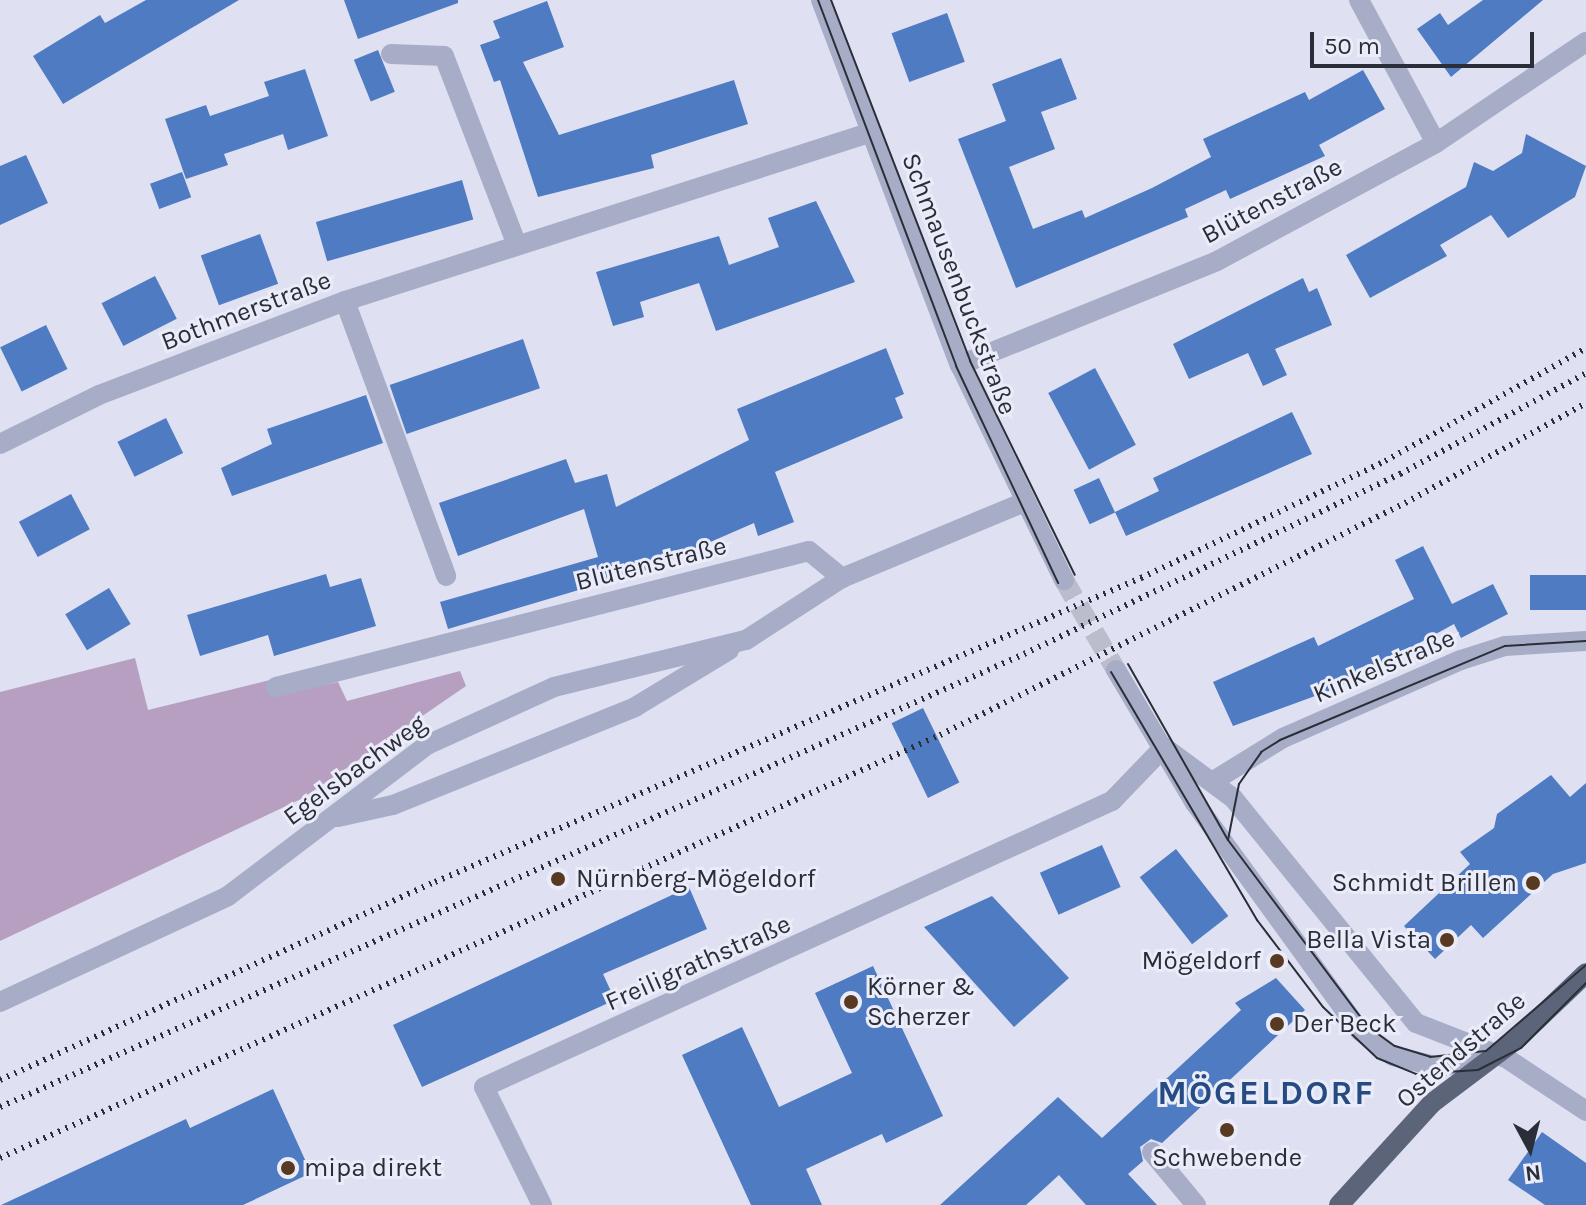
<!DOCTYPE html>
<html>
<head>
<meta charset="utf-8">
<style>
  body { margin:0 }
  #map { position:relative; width:1586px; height:1205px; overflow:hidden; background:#dfe1f2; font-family:Karla,sans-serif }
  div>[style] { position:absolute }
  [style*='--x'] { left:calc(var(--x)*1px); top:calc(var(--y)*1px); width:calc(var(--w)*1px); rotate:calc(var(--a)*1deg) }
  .green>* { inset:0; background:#b79fc1 }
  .building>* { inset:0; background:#4e7bc1; transform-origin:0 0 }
  .minor-tunnel>* { height:20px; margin-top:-10px; transform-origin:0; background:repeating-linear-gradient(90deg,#bbbdcd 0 20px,transparent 0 30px) }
  .minor>* { height:20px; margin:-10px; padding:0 10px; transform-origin:10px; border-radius:10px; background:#a8adc7 }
  .major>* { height:20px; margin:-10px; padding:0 10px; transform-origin:10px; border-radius:10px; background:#5c6479 }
  .tram>* { height:2px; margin:-1px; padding:0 1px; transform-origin:1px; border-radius:1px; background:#2a2e38 }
  .rail>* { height:6px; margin-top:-3px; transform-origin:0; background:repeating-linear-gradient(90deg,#2a2e38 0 2px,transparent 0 8px) }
  .dots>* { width:22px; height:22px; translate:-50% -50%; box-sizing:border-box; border:4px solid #ebecf9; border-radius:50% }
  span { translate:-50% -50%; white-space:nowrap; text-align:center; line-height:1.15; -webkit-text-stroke:6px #ebecf9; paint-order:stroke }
  .street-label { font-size:26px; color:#2a2e38 }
  .poi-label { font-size:26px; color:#2a2e38 }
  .left { translate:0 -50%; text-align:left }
  .right { translate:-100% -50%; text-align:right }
  .district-label { font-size:34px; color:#264b83; font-weight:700; letter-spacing:2px }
  .north { position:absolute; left:1490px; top:1109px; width:80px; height:80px; -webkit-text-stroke:6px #ebecf9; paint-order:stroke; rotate:173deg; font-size:22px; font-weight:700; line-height:32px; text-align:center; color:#2a2e38 }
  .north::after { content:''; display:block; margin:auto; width:28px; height:36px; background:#2a2e38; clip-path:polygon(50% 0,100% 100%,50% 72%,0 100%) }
  .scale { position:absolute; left:1310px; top:32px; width:224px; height:36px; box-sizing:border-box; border:4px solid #2a2e38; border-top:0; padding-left:10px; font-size:24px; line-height:28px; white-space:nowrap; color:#2a2e38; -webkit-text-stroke:6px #ebecf9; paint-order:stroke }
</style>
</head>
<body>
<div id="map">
  <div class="green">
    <div style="clip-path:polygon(135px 658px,148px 710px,274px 679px,278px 694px,338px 682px,347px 701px,460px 671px,466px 686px,303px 798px,0 941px,0 692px)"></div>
  </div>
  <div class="building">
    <div style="clip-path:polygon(146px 0,239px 0,63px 104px,33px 56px,100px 15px,105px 23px)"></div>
    <div style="clip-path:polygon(344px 0,458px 0,458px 3px,358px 39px)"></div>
    <div style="clip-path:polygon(1483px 0,1543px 0,1451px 77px,1417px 29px,1440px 13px,1448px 25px)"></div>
    <div style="clip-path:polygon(547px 1px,564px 47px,523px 62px,559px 135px,734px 80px,748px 124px,651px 155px,654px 168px,538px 197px,500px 80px,494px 82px,480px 45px,500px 38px,493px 21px)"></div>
    <div style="left:947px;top:13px;width:52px;height:59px;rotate:70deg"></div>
    <div style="left:378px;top:50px;width:45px;height:26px;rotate:68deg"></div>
    <div style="clip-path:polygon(1061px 58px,1077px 99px,1041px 112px,1055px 149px,1009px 167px,1033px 229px,1082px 210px,1085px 218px,1152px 188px,1211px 157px,1203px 139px,1305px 92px,1309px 100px,1363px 70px,1385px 109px,1319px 145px,1325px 156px,1230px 199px,1226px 190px,1185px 209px,1188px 217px,1016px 288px,958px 139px,1006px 121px,992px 84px)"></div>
    <div style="clip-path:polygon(305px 69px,328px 136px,288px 150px,283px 134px,224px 154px,228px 165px,186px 179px,165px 119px,206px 105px,210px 116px,269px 96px,264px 82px)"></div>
    <div style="clip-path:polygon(1526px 134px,1586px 166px,1575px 197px,1508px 238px,1491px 215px,1440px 245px,1447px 256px,1370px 298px,1346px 255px,1466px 187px,1474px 162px,1493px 171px,1522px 153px)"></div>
    <div style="clip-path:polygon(26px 155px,48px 203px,0 225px,0 166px)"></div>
    <div style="left:182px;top:172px;width:27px;height:34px;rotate:70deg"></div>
    <div style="left:462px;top:180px;width:41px;height:152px;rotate:74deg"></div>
    <div style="clip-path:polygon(816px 201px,855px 282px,716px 331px,699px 283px,640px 302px,644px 317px,613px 326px,596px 272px,719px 236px,729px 265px,779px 247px,768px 218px)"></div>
    <div style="left:260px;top:234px;width:53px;height:63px;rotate:70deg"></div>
    <div style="left:155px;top:276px;width:48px;height:60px;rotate:63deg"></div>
    <div style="clip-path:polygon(1303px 278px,1309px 292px,1317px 288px,1332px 325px,1275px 349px,1287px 375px,1263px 386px,1248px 353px,1189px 379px,1173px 344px)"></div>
    <div style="left:46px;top:325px;width:49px;height:51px;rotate:64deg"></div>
    <div style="left:523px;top:339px;width:52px;height:141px;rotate:71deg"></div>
    <div style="clip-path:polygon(886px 348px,904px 394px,895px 398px,903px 418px,775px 472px,794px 522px,758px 536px,754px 523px,646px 570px,448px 629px,440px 602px,598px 557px,584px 509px,458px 556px,439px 503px,566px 459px,575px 483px,607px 474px,616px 507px,749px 440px,737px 409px)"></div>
    <div style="left:1095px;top:368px;width:87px;height:53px;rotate:62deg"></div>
    <div style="clip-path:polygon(366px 395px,383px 443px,232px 496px,221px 468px,272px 444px,267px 429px)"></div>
    <div style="clip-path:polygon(1292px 412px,1312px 454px,1126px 536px,1115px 512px,1159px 491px,1153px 478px)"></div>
    <div style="left:166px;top:418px;width:39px;height:54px;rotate:64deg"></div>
    <div style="left:1099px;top:478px;width:38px;height:28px;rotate:65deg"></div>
    <div style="left:71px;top:494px;width:40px;height:59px;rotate:62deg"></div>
    <div style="clip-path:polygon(1423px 546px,1452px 604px,1493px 584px,1508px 614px,1461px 638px,1454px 624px,1337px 688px,1233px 726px,1213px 682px,1314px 637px,1318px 646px,1414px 599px,1395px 560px)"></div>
    <div style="clip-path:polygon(326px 574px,330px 587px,361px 578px,376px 626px,274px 656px,268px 635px,200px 656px,187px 615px)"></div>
    <div style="left:1586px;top:575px;width:35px;height:56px;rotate:90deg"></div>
    <div style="left:109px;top:588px;width:42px;height:51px;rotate:59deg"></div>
    <div style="left:923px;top:708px;width:83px;height:35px;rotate:64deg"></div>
    <div style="clip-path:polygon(1551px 775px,1570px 797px,1586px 783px,1586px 863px,1553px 874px,1483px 938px,1471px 925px,1435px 959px,1404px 926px,1470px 864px,1460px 852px,1494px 828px,1497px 814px)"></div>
    <div style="left:1102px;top:845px;width:46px;height:68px;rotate:66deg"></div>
    <div style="left:1176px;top:849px;width:85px;height:46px;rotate:52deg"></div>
    <div style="clip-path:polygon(689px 887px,707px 929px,603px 974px,615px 1000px,422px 1087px,393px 1025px)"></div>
    <div style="clip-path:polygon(992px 896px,1069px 978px,1014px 1027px,924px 927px)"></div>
    <div style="clip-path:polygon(873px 966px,943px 1116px,886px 1143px,882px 1134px,806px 1169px,822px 1205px,751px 1205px,682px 1055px,742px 1027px,779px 1107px,852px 1073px,815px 993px)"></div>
    <div style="clip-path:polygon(1276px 978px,1305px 1010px,1162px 1143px,1151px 1139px,1140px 1147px,1143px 1161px,1128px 1174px,1157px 1205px,1086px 1205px,1059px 1175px,1026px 1205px,940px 1205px,1058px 1097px,1102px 1138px,1241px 1010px,1235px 1003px)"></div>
    <div style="clip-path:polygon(273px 1089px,311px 1173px,243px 1205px,1px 1205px,186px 1119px,190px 1128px)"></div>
    <div style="clip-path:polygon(1542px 1132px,1586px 1163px,1586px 1205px,1545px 1205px,1508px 1180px)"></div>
  </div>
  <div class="minor-tunnel">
    <div style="--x:1064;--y:580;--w:104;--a:60"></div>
  </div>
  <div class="minor">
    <div style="--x:821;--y:0;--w:391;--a:69.2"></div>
    <div style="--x:960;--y:365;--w:239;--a:64.2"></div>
    <div style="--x:1359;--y:0;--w:162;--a:61.7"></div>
    <div style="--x:391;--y:54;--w:53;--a:2.2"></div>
    <div style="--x:444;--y:56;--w:200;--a:68.9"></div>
    <div style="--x:345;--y:301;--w:293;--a:69.8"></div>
    <div style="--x:960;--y:365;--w:277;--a:-22"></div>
    <div style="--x:1217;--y:261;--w:249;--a:-28.3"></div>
    <div style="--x:1436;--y:143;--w:181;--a:-34"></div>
    <div style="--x:0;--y:444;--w:110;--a:-26.3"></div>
    <div style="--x:99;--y:395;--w:263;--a:-20.9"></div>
    <div style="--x:345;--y:301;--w:553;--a:-17.78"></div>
    <div style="--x:1116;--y:670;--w:155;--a:59.3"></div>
    <div style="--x:1195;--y:803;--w:281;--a:54.1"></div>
    <div style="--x:1360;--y:1031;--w:41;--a:37.1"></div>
    <div style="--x:1393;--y:1056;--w:48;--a:13.2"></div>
    <div style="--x:1440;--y:1067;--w:60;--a:-12.4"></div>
    <div style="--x:276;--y:687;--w:550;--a:-14.31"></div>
    <div style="--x:809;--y:551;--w:43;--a:39.3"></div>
    <div style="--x:842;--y:578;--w:195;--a:-22.6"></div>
    <div style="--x:1164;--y:747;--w:86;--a:36.5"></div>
    <div style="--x:1233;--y:798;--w:290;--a:50.9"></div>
    <div style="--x:1416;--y:1023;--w:97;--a:21.3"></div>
    <div style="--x:1506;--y:1058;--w:96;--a:33.5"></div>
    <div style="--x:1215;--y:780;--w:80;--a:-31.7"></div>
    <div style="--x:1283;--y:738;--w:194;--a:-23.7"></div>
    <div style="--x:1461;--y:660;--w:46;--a:-17.7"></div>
    <div style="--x:1505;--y:646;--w:81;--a:-3.5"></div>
    <div style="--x:338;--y:817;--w:56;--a:-12.3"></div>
    <div style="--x:393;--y:805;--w:261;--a:-22"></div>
    <div style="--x:635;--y:707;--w:110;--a:-31.2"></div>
    <div style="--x:0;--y:1002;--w:251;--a:-24.9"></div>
    <div style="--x:228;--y:896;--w:250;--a:-37.2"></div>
    <div style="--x:427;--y:745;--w:140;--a:-24.5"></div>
    <div style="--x:554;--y:687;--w:198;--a:-13.8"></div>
    <div style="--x:746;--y:640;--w:114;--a:-32.9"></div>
    <div style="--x:1152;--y:1152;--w:69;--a:50.3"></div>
    <div style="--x:542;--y:1205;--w:131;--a:-116.2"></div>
    <div style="--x:484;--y:1087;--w:690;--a:-24.49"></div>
    <div style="--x:1112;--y:801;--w:75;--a:-46.1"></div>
  </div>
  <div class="major">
    <div style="--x:1339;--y:1205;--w:138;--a:-47.6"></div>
    <div style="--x:1432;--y:1103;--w:106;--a:-37"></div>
    <div style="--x:1517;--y:1039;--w:95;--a:-43.7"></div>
  </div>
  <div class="tram">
    <div style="--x:818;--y:0;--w:391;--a:69.3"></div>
    <div style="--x:956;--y:366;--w:240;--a:64.8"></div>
    <div style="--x:831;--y:0;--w:387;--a:68.9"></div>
    <div style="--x:970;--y:361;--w:238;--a:63.9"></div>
    <div style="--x:1128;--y:664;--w:202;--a:60.4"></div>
    <div style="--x:1228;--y:840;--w:232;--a:53.2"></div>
    <div style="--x:1367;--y:1026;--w:34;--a:36"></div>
    <div style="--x:1395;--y:1046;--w:37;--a:17"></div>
    <div style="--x:1430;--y:1057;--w:56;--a:-6.1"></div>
    <div style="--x:1486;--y:1051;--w:132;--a:-40.7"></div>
    <div style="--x:1111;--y:672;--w:288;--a:59.5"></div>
    <div style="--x:1257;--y:920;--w:109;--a:52.8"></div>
    <div style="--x:1323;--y:1007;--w:74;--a:43.4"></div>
    <div style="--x:1377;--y:1058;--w:42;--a:22.3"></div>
    <div style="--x:1416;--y:1074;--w:62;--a:-3.7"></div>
    <div style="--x:1478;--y:1070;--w:48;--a:-27.1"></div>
    <div style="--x:1521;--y:1048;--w:92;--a:-45"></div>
    <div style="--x:1228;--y:840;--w:57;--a:-78.9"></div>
    <div style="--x:1239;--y:784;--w:39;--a:-55"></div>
    <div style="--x:1261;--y:752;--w:22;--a:-32"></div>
    <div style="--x:1280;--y:740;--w:244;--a:-22.7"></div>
    <div style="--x:1505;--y:646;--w:81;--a:-3.5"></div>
  </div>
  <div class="rail">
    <div style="--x:0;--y:1080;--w:478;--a:-24.5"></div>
    <div style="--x:435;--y:882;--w:769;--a:-23.3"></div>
    <div style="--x:1141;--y:578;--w:271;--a:-25.6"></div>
    <div style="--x:1385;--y:461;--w:231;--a:-29.3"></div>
    <div style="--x:0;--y:1107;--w:1120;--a:-23.86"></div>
    <div style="--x:1024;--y:654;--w:417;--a:-25.6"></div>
    <div style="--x:1400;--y:474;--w:212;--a:-28.5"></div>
    <div style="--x:0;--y:1158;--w:1031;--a:-24.23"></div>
    <div style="--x:940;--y:735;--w:520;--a:-26.52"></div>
    <div style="--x:1405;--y:503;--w:207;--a:-28.9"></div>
  </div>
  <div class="dots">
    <div style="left:558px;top:879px;background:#583921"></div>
    <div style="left:1533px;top:883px;background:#583921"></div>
    <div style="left:1447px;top:940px;background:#583921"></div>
    <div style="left:1277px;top:961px;background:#583921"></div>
    <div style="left:851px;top:1002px;background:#583921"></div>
    <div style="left:1277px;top:1024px;background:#583921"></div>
    <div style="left:1227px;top:1130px;background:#583921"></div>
    <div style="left:288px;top:1168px;background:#583921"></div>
  </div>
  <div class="street-label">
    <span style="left:1272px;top:201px;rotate:-28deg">Blütenstraße</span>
    <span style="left:959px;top:284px;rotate:69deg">Schmausenbuckstraße</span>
    <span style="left:246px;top:311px;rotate:-21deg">Bothmerstraße</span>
    <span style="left:651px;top:564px;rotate:-14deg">Blütenstraße</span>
    <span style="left:1384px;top:666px;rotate:-23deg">Kinkelstraße</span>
    <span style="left:355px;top:770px;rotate:-36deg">Egelsbachweg</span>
    <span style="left:698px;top:963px;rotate:-24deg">Freiligrathstraße</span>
    <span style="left:1461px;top:1050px;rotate:-41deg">Ostendstraße</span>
  </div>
  <div class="poi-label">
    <span class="left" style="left:576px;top:879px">Nürnberg-Mögeldorf</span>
    <span class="right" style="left:1517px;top:883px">Schmidt Brillen</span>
    <span class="right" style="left:1431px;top:940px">Bella Vista</span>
    <span class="right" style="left:1261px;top:961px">Mögeldorf</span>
    <span class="left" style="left:867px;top:1002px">Körner &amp;<br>Scherzer</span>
    <span class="left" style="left:1293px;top:1024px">Der Beck</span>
    <span style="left:1227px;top:1158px">Schwebende</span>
    <span class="left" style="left:304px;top:1168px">mipa direkt</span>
  </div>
  <div class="district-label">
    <span style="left:1266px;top:1094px">MÖGELDORF</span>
  </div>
  <div class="north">N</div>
  <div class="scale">50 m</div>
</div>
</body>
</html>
